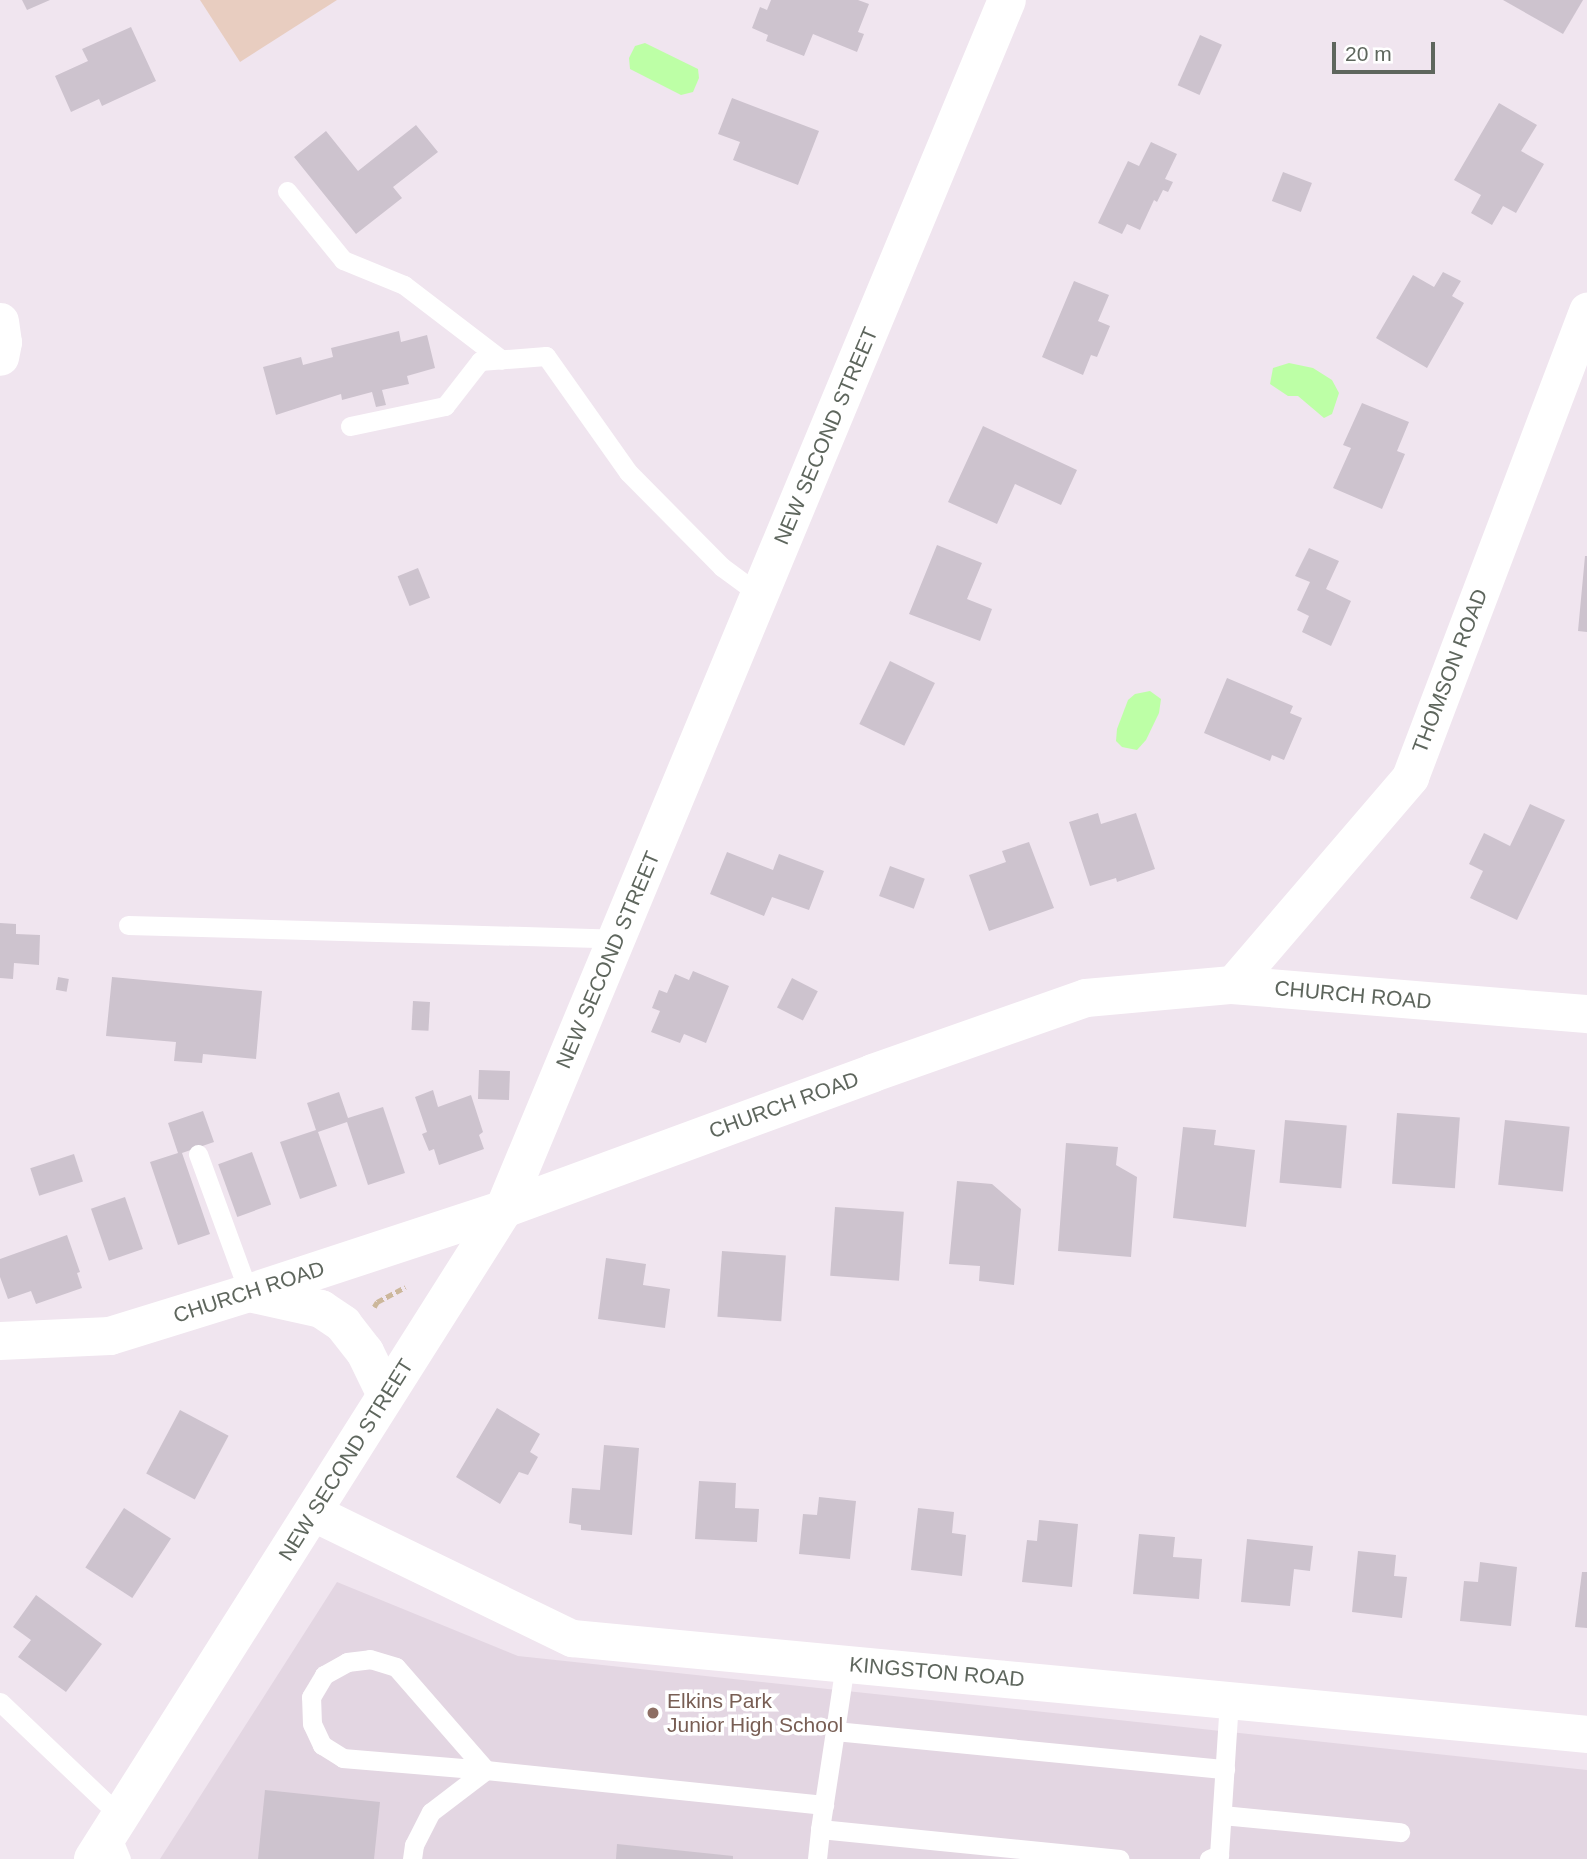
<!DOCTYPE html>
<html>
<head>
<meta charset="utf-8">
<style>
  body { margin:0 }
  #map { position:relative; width:1587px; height:1859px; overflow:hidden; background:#f0e5ef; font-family:Arial,sans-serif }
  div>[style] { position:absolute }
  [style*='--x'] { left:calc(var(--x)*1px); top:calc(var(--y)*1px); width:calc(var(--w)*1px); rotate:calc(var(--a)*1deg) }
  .education>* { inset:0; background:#e3d6e2 }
  .green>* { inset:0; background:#e8cdc0 }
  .water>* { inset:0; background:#bdffa6 }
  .building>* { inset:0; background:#cdc3ce; transform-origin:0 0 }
  .path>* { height:4.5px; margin-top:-2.25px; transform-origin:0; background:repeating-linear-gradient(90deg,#ccb79b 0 7px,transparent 0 10.5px) }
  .service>* { height:19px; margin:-9.5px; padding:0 9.5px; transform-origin:9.5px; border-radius:9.5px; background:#fff }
  .minor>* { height:37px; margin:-18.5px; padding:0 18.5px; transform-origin:18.5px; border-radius:18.5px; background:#fff }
  .tertiary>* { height:38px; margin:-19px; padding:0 19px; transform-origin:19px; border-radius:19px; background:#fff }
  .dots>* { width:19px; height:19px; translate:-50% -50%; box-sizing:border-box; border:4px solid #fff; border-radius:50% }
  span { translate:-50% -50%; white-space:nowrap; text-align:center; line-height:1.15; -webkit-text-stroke:7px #fff; paint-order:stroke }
  .street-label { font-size:21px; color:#5e665d }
  .education-label { font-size:21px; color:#785e54 }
  .left { translate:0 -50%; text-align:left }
  .scale { position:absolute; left:1332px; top:42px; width:103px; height:32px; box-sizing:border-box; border:4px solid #5e665d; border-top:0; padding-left:9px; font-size:21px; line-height:24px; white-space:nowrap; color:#5e665d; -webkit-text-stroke:5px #fff; paint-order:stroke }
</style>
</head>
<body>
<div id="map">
  <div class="education">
    <div style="clip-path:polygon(337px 1582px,518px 1656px,1587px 1770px,1587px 1859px,160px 1859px)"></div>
  </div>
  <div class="green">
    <div style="clip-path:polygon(200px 0,337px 0,240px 62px)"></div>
  </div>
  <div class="water">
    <div style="clip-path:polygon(645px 43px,698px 69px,699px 78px,693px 92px,681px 95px,630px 69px,629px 58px,635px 46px)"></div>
    <div style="clip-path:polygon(1289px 363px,1313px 368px,1332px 380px,1339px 393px,1332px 414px,1324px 418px,1298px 396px,1288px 396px,1270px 384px,1273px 368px)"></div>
    <div style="clip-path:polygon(1150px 691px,1161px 699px,1159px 713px,1146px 740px,1137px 750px,1122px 747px,1116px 741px,1117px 729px,1128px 700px,1135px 694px)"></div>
  </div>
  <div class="building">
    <div style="clip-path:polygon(22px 0,50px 0,27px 10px)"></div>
    <div style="clip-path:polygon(771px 0,858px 0,869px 4px,858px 32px,864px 34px,857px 52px,813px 34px,804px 56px,766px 41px,768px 35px,752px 28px,760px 7px,767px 10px)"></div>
    <div style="clip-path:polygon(1503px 0,1583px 0,1563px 34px)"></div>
    <div style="clip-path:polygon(131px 27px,156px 81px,102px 106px,99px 99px,71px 112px,55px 76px,88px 61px,82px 49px)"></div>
    <div style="left:1200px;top:35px;width:24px;height:55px;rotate:24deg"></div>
    <div style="clip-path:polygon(732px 98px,819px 131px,798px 185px,733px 160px,740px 142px,718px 134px)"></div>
    <div style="clip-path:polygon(1499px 103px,1537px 125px,1521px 151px,1544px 164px,1516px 213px,1503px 206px,1492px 225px,1471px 213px,1481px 195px,1454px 180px)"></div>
    <div style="clip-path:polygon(416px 125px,438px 152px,393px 187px,402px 198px,356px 234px,294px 157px,326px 131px,358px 171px)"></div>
    <div style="clip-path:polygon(1151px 142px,1177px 154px,1165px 179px,1173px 182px,1168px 192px,1163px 190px,1157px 202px,1154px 200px,1140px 230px,1127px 224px,1122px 234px,1098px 223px,1128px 161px,1139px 166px)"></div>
    <div style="left:1283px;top:172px;width:31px;height:31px;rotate:21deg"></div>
    <div style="clip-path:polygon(1443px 272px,1461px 281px,1452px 296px,1464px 303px,1427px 368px,1376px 338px,1413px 275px,1434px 287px)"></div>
    <div style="clip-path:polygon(1074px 281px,1109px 295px,1098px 321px,1110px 326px,1097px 357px,1091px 355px,1083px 375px,1042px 357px)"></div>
    <div style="clip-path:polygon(399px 331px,401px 342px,427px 335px,435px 368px,407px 376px,409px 384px,382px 390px,386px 405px,376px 407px,372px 392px,342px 400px,341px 394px,276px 415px,263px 367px,301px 357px,303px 365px,333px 357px,331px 348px)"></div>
    <div style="clip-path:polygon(1362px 403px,1409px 422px,1397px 451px,1405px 454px,1382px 509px,1333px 488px,1351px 448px,1343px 445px)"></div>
    <div style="clip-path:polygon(983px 426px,1077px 470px,1061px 505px,1015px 484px,997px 524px,948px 502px)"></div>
    <div style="clip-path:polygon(937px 545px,982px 563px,967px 599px,992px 609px,980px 641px,909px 614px)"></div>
    <div style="clip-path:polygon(1309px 548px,1339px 561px,1326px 589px,1351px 601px,1331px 646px,1302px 632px,1309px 616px,1297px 610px,1310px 582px,1295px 576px)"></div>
    <div style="clip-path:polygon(1585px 556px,1587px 556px,1587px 632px,1578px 631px)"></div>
    <div style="left:418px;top:568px;width:32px;height:22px;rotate:68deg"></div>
    <div style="left:890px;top:661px;width:50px;height:70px;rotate:26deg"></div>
    <div style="clip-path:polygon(1227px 678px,1293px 706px,1290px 713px,1302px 718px,1284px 760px,1272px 755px,1270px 761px,1204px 733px)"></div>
    <div style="clip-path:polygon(1530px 804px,1565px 820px,1517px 920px,1470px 898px,1483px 871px,1469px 864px,1484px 833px,1510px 846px)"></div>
    <div style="clip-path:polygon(1098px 813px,1101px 824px,1136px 813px,1155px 869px,1117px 882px,1116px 878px,1090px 886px,1069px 822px)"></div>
    <div style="clip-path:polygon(1029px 842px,1054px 908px,989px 931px,969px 875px,1006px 862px,1002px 851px)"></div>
    <div style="clip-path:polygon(727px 852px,773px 870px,779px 854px,824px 871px,809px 910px,772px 897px,764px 916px,710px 894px)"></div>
    <div style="left:890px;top:866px;width:37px;height:32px;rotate:20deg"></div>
    <div style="clip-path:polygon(0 923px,16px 924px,16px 934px,40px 935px,39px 965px,14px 963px,13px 979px,0 978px)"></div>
    <div style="clip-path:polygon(693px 971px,729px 986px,706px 1043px,684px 1034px,680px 1043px,651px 1032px,660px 1011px,652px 1008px,659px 990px,667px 993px,675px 974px,689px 980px)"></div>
    <div style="left:58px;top:977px;width:11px;height:13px;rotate:10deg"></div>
    <div style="clip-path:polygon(112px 977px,262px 991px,256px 1059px,203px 1054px,202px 1063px,174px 1061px,176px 1042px,106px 1036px)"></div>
    <div style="left:792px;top:978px;width:29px;height:33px;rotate:27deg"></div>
    <div style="left:413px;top:1001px;width:17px;height:29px;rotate:3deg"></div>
    <div style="left:479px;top:1070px;width:31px;height:29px;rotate:2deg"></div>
    <div style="clip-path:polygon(433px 1090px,438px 1107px,471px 1095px,483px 1132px,479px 1135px,484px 1149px,439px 1165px,434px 1149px,429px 1151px,422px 1134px,427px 1132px,415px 1097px)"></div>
    <div style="clip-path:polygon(339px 1092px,348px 1118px,383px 1107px,405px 1173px,368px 1185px,347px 1122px,318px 1132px,337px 1186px,300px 1199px,280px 1142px,316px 1130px,307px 1103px)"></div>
    <div style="clip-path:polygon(203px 1111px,214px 1142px,182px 1153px,210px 1234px,178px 1245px,150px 1162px,178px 1153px,168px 1123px)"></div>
    <div style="left:1397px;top:1113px;width:63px;height:71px;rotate:4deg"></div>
    <div style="left:1285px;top:1120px;width:62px;height:63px;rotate:5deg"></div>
    <div style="left:1505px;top:1120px;width:65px;height:65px;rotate:6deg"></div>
    <div style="clip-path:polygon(1183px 1127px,1216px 1130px,1214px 1145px,1255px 1150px,1246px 1227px,1173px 1218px)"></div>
    <div style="clip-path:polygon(1066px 1143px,1118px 1147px,1116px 1165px,1137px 1177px,1131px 1257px,1058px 1251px)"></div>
    <div style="left:252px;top:1152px;width:56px;height:36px;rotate:70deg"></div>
    <div style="left:74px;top:1154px;width:29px;height:46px;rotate:72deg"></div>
    <div style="clip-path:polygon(957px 1181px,992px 1184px,1021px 1209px,1014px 1285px,979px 1281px,980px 1266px,949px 1264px)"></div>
    <div style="left:125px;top:1197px;width:55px;height:36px;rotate:71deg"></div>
    <div style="left:835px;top:1207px;width:69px;height:69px;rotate:4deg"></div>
    <div style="clip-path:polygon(67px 1235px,80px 1272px,77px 1273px,82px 1288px,36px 1304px,31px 1291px,8px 1299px,0 1277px,0 1259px)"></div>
    <div style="left:722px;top:1251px;width:64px;height:66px;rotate:4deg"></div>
    <div style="clip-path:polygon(606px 1258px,646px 1264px,643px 1285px,670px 1289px,665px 1328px,598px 1319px)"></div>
    <div style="clip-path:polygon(497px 1408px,540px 1434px,530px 1452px,538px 1457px,528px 1475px,519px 1472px,500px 1504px,456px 1477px)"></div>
    <div style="left:180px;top:1410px;width:55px;height:72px;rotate:28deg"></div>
    <div style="clip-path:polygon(604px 1445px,639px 1448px,632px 1535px,581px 1530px,581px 1525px,569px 1523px,572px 1488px,600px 1490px)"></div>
    <div style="clip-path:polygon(699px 1481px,736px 1483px,735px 1508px,759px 1509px,757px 1542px,695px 1539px)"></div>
    <div style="clip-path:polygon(819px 1497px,856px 1501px,850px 1559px,799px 1554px,803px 1514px,817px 1515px)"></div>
    <div style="left:124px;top:1508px;width:56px;height:71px;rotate:33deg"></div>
    <div style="clip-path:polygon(918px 1508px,954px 1512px,952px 1533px,966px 1535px,962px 1576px,911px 1570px)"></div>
    <div style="clip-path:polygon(1039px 1520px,1078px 1524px,1072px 1587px,1022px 1582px,1027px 1540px,1037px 1541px)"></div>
    <div style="clip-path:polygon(1139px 1534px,1175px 1537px,1173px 1557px,1202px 1559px,1199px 1599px,1133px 1594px)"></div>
    <div style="clip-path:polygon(1247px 1539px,1313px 1546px,1310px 1571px,1294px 1569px,1290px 1606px,1241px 1602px)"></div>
    <div style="clip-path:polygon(1358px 1551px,1396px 1555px,1394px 1576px,1407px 1577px,1402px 1618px,1352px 1612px)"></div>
    <div style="clip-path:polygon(1480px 1562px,1517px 1567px,1511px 1626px,1460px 1621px,1464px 1581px,1478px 1582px)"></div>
    <div style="clip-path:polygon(1582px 1572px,1587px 1572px,1587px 1628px,1575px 1627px)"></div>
    <div style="clip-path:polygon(36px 1595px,102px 1644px,66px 1692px,18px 1657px,31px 1640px,13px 1627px)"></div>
    <div style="clip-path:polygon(265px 1790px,380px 1802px,374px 1859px,258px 1859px)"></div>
    <div style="clip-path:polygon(617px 1844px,733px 1856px,733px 1859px,616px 1859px)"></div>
  </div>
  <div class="path">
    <div style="--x:374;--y:1307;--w:6;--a:-59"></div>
    <div style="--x:377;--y:1302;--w:32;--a:-28"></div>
  </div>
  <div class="service">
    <div style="--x:287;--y:191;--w:89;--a:50.9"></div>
    <div style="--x:343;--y:260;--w:66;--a:22.3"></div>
    <div style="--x:404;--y:285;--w:123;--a:37.4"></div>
    <div style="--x:350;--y:426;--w:97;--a:-11.9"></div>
    <div style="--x:445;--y:406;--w:57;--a:-52.1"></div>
    <div style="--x:480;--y:361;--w:66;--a:-4.3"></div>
    <div style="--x:546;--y:356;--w:142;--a:54.7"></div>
    <div style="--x:628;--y:472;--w:134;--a:45.3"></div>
    <div style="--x:722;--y:567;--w:47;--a:36.4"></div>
    <div style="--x:128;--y:925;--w:488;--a:1.6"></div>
    <div style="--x:198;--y:1154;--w:148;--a:69.9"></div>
    <div style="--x:370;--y:1659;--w:27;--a:17"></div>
    <div style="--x:396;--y:1667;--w:137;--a:48.9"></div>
    <div style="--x:486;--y:1770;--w:144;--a:-175.2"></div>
    <div style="--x:343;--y:1758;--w:25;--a:-148"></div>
    <div style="--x:322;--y:1745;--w:23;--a:-115"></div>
    <div style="--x:312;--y:1724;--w:27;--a:-92"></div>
    <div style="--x:311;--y:1697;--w:26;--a:-59"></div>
    <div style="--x:324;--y:1675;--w:26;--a:-29"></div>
    <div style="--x:347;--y:1662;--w:23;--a:-7"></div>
    <div style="--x:845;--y:1664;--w:68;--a:98.5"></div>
    <div style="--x:835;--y:1731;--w:392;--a:5.6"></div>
    <div style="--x:0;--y:1702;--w:164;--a:43.5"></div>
    <div style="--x:835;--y:1731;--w:99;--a:98.7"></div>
    <div style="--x:820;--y:1829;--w:301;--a:5.7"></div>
    <div style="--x:1222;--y:1815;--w:179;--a:5.5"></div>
    <div style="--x:110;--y:1832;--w:29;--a:68"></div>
    <div style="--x:412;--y:1859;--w:14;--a:-82"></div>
    <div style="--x:414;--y:1845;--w:37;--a:-63"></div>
    <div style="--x:431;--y:1812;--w:69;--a:-37.4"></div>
    <div style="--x:486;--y:1770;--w:340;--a:5.9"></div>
    <div style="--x:817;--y:1859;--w:30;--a:-84"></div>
    <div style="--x:1209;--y:1859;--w:11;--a:-22"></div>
    <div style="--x:1219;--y:1855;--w:155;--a:-86.3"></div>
  </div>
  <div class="minor">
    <div style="--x:0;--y:321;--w:21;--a:82"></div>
    <div style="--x:3;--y:342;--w:15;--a:101"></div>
    <div style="--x:1232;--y:985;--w:274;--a:-49.4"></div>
    <div style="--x:1410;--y:777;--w:499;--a:-69.2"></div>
    <div style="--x:314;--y:1513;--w:287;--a:25.9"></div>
    <div style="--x:572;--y:1638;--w:1020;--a:5.4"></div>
  </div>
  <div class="tertiary">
    <div style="--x:249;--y:1293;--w:74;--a:12.5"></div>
    <div style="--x:321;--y:1309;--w:27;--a:34"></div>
    <div style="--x:343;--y:1324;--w:36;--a:52"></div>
    <div style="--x:365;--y:1352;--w:46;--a:64"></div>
    <div style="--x:0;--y:1341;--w:110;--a:-2.6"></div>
    <div style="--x:110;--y:1336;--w:145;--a:-17.2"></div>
    <div style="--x:249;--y:1293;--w:268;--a:-18.2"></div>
    <div style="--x:504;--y:1209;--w:393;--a:-20.2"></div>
    <div style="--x:873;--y:1073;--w:226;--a:-19.4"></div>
    <div style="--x:1086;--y:998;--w:147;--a:-5.1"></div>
    <div style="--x:1232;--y:985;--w:356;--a:4.7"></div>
    <div style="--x:93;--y:1859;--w:769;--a:-57.69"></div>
    <div style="--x:504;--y:1209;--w:1309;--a:-67.41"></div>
  </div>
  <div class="dots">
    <div style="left:653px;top:1713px;background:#8d6e63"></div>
  </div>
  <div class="street-label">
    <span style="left:826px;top:436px;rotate:-67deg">NEW SECOND STREET</span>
    <span style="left:1450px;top:671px;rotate:-69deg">THOMSON ROAD</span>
    <span style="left:608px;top:960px;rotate:-67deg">NEW SECOND STREET</span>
    <span style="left:1353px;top:995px;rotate:5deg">CHURCH ROAD</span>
    <span style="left:784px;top:1105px;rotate:-20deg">CHURCH ROAD</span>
    <span style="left:249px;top:1292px;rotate:-18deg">CHURCH ROAD</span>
    <span style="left:346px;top:1460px;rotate:-58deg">NEW SECOND STREET</span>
    <span style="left:937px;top:1672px;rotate:5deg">KINGSTON ROAD</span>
  </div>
  <div class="education-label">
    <span class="left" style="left:667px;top:1713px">Elkins Park<br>Junior High School</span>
  </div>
  <div class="scale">20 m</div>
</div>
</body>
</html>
